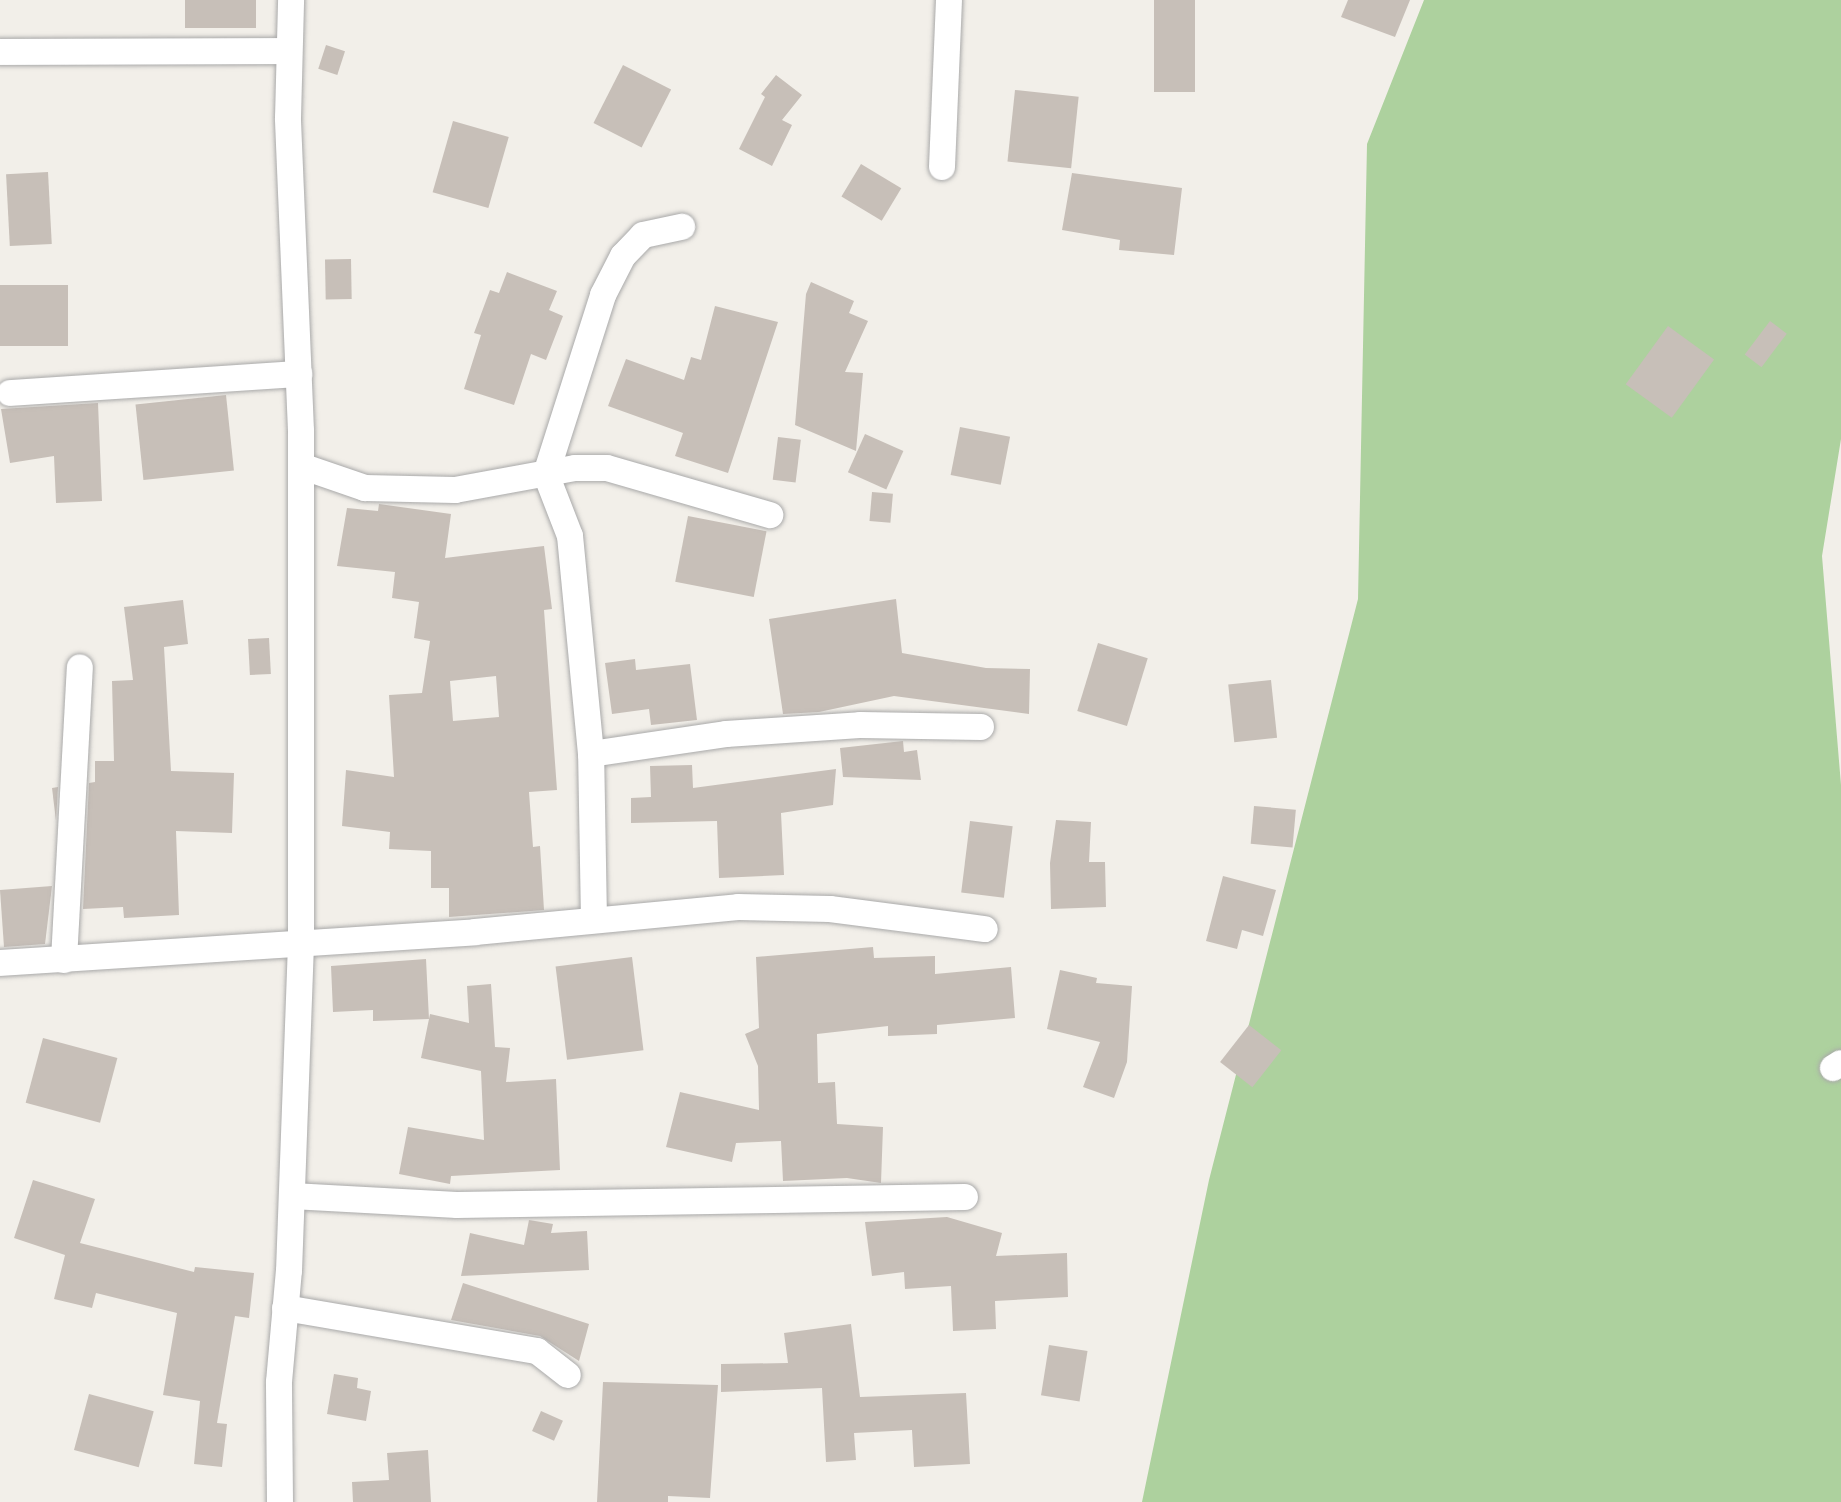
<!DOCTYPE html>
<html>
<head>
<meta charset="utf-8">
<style>
  body { margin:0 }
  #map { position:relative; width:1841px; height:1502px; overflow:hidden; background:#f2efe9; font-family:"DM Sans",sans-serif }
  div>[style] { position:absolute }
  [style*='--x'] { left:calc(var(--x)*1px); top:calc(var(--y)*1px); width:calc(var(--w)*1px); rotate:calc(var(--a)*1deg) }
  .forest>* { inset:0; background:#add19e }
  .building>* { inset:0; background:#c7bfb8; transform-origin:0 0 }
  .roads { filter:drop-shadow(0 0 2px #a9a9a9) drop-shadow(0 0 2px #a9a9a9) }
  .minor>* { height:26px; margin:-13px; padding:0 13px; transform-origin:13px; border-radius:13px; background:#fff }
  span { translate:-50% -50%; white-space:nowrap; text-align:center; line-height:1.15; -webkit-text-stroke:6px #fff; paint-order:stroke }
</style>
</head>
<body>
<div id="map">
  <div class="forest">
    <div style="clip-path:polygon(1424px 0,1841px 0,1841px 439px,1822px 556px,1841px 785px,1841px 1502px,1142px 1502px,1209px 1180px,1358px 599px,1367px 144px)"></div>
  </div>
  <div class="building">
    <div style="left:185px;top:0;width:71px;height:28px"></div>
    <div style="left:1154px;top:0;width:41px;height:92px"></div>
    <div style="clip-path:polygon(1348px 0,1410px 0,1395px 37px,1341px 17px)"></div>
    <div style="left:326px;top:45px;width:20px;height:25px;rotate:18deg"></div>
    <div style="left:623px;top:65px;width:54px;height:65px;rotate:27deg"></div>
    <div style="clip-path:polygon(776px 75px,802px 95px,782px 120px,792px 125px,772px 166px,739px 149px,765px 97px,761px 94px)"></div>
    <div style="left:1015px;top:90px;width:64px;height:72px;rotate:6deg"></div>
    <div style="left:453px;top:121px;width:58px;height:74px;rotate:16deg"></div>
    <div style="left:861px;top:164px;width:47px;height:38px;rotate:31deg"></div>
    <div style="left:48px;top:172px;width:72px;height:42px;rotate:87deg"></div>
    <div style="clip-path:polygon(1072px 173px,1182px 188px,1174px 255px,1119px 250px,1120px 240px,1062px 230px)"></div>
    <div style="left:351px;top:259px;width:40px;height:26px;rotate:89deg"></div>
    <div style="clip-path:polygon(507px 272px,557px 291px,549px 310px,563px 316px,546px 360px,531px 354px,514px 405px,464px 389px,481px 335px,474px 333px,490px 290px,499px 293px)"></div>
    <div style="clip-path:polygon(811px 282px,854px 301px,849px 313px,868px 321px,845px 372px,863px 373px,856px 451px,795px 425px,806px 294px)"></div>
    <div style="left:0;top:285px;width:68px;height:61px"></div>
    <div style="clip-path:polygon(715px 306px,778px 322px,728px 473px,675px 456px,683px 433px,608px 406px,626px 359px,684px 380px,691px 357px,701px 360px)"></div>
    <div style="left:1770px;top:321px;width:21px;height:42px;rotate:37deg"></div>
    <div style="left:1668px;top:326px;width:57px;height:72px;rotate:36deg"></div>
    <div style="left:226px;top:395px;width:76px;height:91px;rotate:84deg"></div>
    <div style="clip-path:polygon(98px 403px,102px 501px,56px 503px,54px 456px,10px 463px,1px 409px)"></div>
    <div style="left:960px;top:427px;width:51px;height:49px;rotate:11deg"></div>
    <div style="left:865px;top:434px;width:42px;height:42px;rotate:24deg"></div>
    <div style="left:778px;top:437px;width:23px;height:43px;rotate:7deg"></div>
    <div style="left:872px;top:492px;width:21px;height:29px;rotate:5deg"></div>
    <div style="clip-path:polygon(evenodd,379px 504px,451px 514px,445px 558px,544px 546px,552px 609px,544px 610px,557px 790px,529px 792px,533px 847px,540px 846px,544px 910px,449px 917px,449px 888px,431px 888px,431px 851px,389px 849px,390px 832px,342px 826px,346px 770px,394px 777px,389px 695px,422px 693px,430px 641px,414px 638px,419px 602px,392px 598px,395px 572px,337px 566px,347px 508px,378px 511px,379px 504px,496px 676px,499px 717px,453px 721px,450px 681px,496px 676px)"></div>
    <div style="left:688px;top:516px;width:80px;height:67px;rotate:11deg"></div>
    <div style="clip-path:polygon(896px 599px,902px 653px,986px 668px,1030px 669px,1029px 714px,894px 696px,819px 712px,783px 714px,769px 619px)"></div>
    <div style="clip-path:polygon(183px 600px,188px 644px,164px 647px,171px 771px,234px 773px,232px 833px,176px 831px,179px 915px,124px 918px,123px 907px,83px 909px,89px 783px,95px 782px,95px 761px,114px 761px,112px 681px,133px 680px,124px 607px)"></div>
    <div style="left:269px;top:638px;width:36px;height:21px;rotate:87deg"></div>
    <div style="left:1098px;top:643px;width:52px;height:71px;rotate:17deg"></div>
    <div style="clip-path:polygon(635px 659px,636px 670px,690px 664px,697px 720px,651px 725px,649px 709px,612px 714px,605px 663px)"></div>
    <div style="left:1271px;top:680px;width:58px;height:43px;rotate:84deg"></div>
    <div style="clip-path:polygon(903px 741px,904px 752px,917px 750px,921px 780px,843px 777px,840px 748px)"></div>
    <div style="clip-path:polygon(692px 765px,693px 788px,836px 769px,833px 805px,781px 813px,784px 875px,719px 878px,717px 821px,631px 823px,631px 798px,651px 797px,650px 766px)"></div>
    <div style="clip-path:polygon(58px 787px,56px 821px,52px 788px)"></div>
    <div style="left:1254px;top:806px;width:42px;height:38px;rotate:5deg"></div>
    <div style="clip-path:polygon(1056px 820px,1091px 822px,1089px 862px,1105px 862px,1106px 907px,1051px 909px,1050px 863px)"></div>
    <div style="left:970px;top:821px;width:43px;height:72px;rotate:7deg"></div>
    <div style="clip-path:polygon(1223px 876px,1276px 890px,1263px 936px,1242px 930px,1237px 949px,1206px 941px)"></div>
    <div style="clip-path:polygon(52px 886px,45px 944px,4px 947px,0 890px)"></div>
    <div style="clip-path:polygon(873px 947px,874px 958px,935px 956px,935px 974px,1011px 967px,1015px 1018px,937px 1025px,937px 1034px,888px 1036px,888px 1026px,817px 1034px,818px 1083px,835px 1082px,837px 1124px,883px 1127px,881px 1183px,847px 1178px,783px 1181px,781px 1141px,736px 1143px,732px 1162px,666px 1147px,680px 1092px,759px 1110px,758px 1066px,745px 1034px,759px 1028px,756px 957px)"></div>
    <div style="left:632px;top:957px;width:94px;height:77px;rotate:83deg"></div>
    <div style="clip-path:polygon(426px 959px,429px 1019px,373px 1021px,373px 1010px,333px 1012px,331px 966px)"></div>
    <div style="clip-path:polygon(1060px 970px,1097px 978px,1096px 983px,1132px 986px,1127px 1062px,1114px 1098px,1083px 1087px,1100px 1042px,1047px 1029px)"></div>
    <div style="clip-path:polygon(491px 984px,495px 1047px,510px 1048px,506px 1082px,556px 1079px,560px 1170px,451px 1176px,450px 1184px,399px 1174px,408px 1127px,484px 1140px,481px 1071px,421px 1058px,430px 1014px,469px 1023px,467px 986px)"></div>
    <div style="left:1249px;top:1025px;width:41px;height:47px;rotate:38deg"></div>
    <div style="left:43px;top:1038px;width:77px;height:67px;rotate:15deg"></div>
    <div style="clip-path:polygon(33px 1180px,95px 1199px,80px 1243px,194px 1272px,195px 1267px,254px 1273px,249px 1318px,235px 1316px,217px 1423px,227px 1424px,222px 1467px,194px 1464px,200px 1401px,163px 1395px,177px 1313px,96px 1293px,92px 1308px,54px 1299px,65px 1255px,14px 1238px)"></div>
    <div style="clip-path:polygon(947px 1217px,1002px 1233px,996px 1256px,1067px 1253px,1068px 1297px,995px 1301px,996px 1329px,953px 1331px,951px 1286px,905px 1289px,904px 1272px,872px 1276px,865px 1222px)"></div>
    <div style="clip-path:polygon(529px 1220px,553px 1224px,551px 1233px,587px 1231px,589px 1270px,461px 1276px,470px 1233px,524px 1245px)"></div>
    <div style="clip-path:polygon(463px 1283px,589px 1324px,579px 1361px,540px 1336px,451px 1320px)"></div>
    <div style="clip-path:polygon(851px 1324px,860px 1397px,966px 1393px,970px 1464px,914px 1467px,912px 1430px,854px 1433px,856px 1460px,826px 1462px,822px 1388px,721px 1392px,721px 1364px,788px 1363px,784px 1333px)"></div>
    <div style="left:1049px;top:1345px;width:39px;height:51px;rotate:9deg"></div>
    <div style="clip-path:polygon(334px 1374px,358px 1378px,357px 1388px,371px 1391px,366px 1421px,327px 1414px)"></div>
    <div style="clip-path:polygon(603px 1382px,718px 1385px,710px 1498px,668px 1496px,668px 1502px,597px 1502px)"></div>
    <div style="left:89px;top:1394px;width:67px;height:58px;rotate:15deg"></div>
    <div style="left:541px;top:1411px;width:24px;height:22px;rotate:24deg"></div>
    <div style="clip-path:polygon(428px 1450px,431px 1502px,353px 1502px,352px 1482px,389px 1480px,387px 1453px)"></div>
  </div>
  <div class="roads">
    <div class="minor">
      <div style="--x:0;--y:52;--w:288;--a:-0.2"></div>
      <div style="--x:942;--y:167;--w:167;--a:-87.6"></div>
      <div style="--x:10;--y:393;--w:290;--a:-3.8"></div>
      <div style="--x:301;--y:466;--w:68;--a:19"></div>
      <div style="--x:365;--y:488;--w:90;--a:1.3"></div>
      <div style="--x:455;--y:490;--w:122;--a:-10.4"></div>
      <div style="--x:575;--y:468;--w:32;--a:0"></div>
      <div style="--x:607;--y:468;--w:170;--a:16.1"></div>
      <div style="--x:591;--y:754;--w:136;--a:-8.4"></div>
      <div style="--x:726;--y:734;--w:134;--a:-3.8"></div>
      <div style="--x:860;--y:725;--w:121;--a:0.9"></div>
      <div style="--x:594;--y:920;--w:166;--a:-91"></div>
      <div style="--x:591;--y:754;--w:219;--a:-95.5"></div>
      <div style="--x:570;--y:536;--w:66;--a:-111.2"></div>
      <div style="--x:546;--y:474;--w:188;--a:-72.3"></div>
      <div style="--x:603;--y:295;--w:44;--a:-62.9"></div>
      <div style="--x:623;--y:256;--w:29;--a:-46"></div>
      <div style="--x:643;--y:235;--w:40;--a:-12"></div>
      <div style="--x:64;--y:960;--w:293;--a:-86.9"></div>
      <div style="--x:0;--y:963;--w:476;--a:-3.7"></div>
      <div style="--x:475;--y:932;--w:264;--a:-5.4"></div>
      <div style="--x:738;--y:907;--w:92;--a:1.2"></div>
      <div style="--x:830;--y:909;--w:156;--a:7.4"></div>
      <div style="--x:1833;--y:1068;--w:9;--a:-32"></div>
      <div style="--x:292;--y:1196;--w:165;--a:3.1"></div>
      <div style="--x:457;--y:1205;--w:508;--a:-0.9"></div>
      <div style="--x:285;--y:1308;--w:256;--a:9.7"></div>
      <div style="--x:537;--y:1351;--w:39;--a:38"></div>
      <div style="--x:280;--y:1502;--w:120;--a:-90.5"></div>
      <div style="--x:279;--y:1382;--w:111;--a:-84.9"></div>
      <div style="--x:289;--y:1271;--w:327;--a:-87.9"></div>
      <div style="--x:301;--y:944;--w:513;--a:-90"></div>
      <div style="--x:301;--y:431;--w:313;--a:-92.4"></div>
      <div style="--x:288;--y:118;--w:118;--a:-88.5"></div>
    </div>
  </div>
</div>
</body>
</html>
